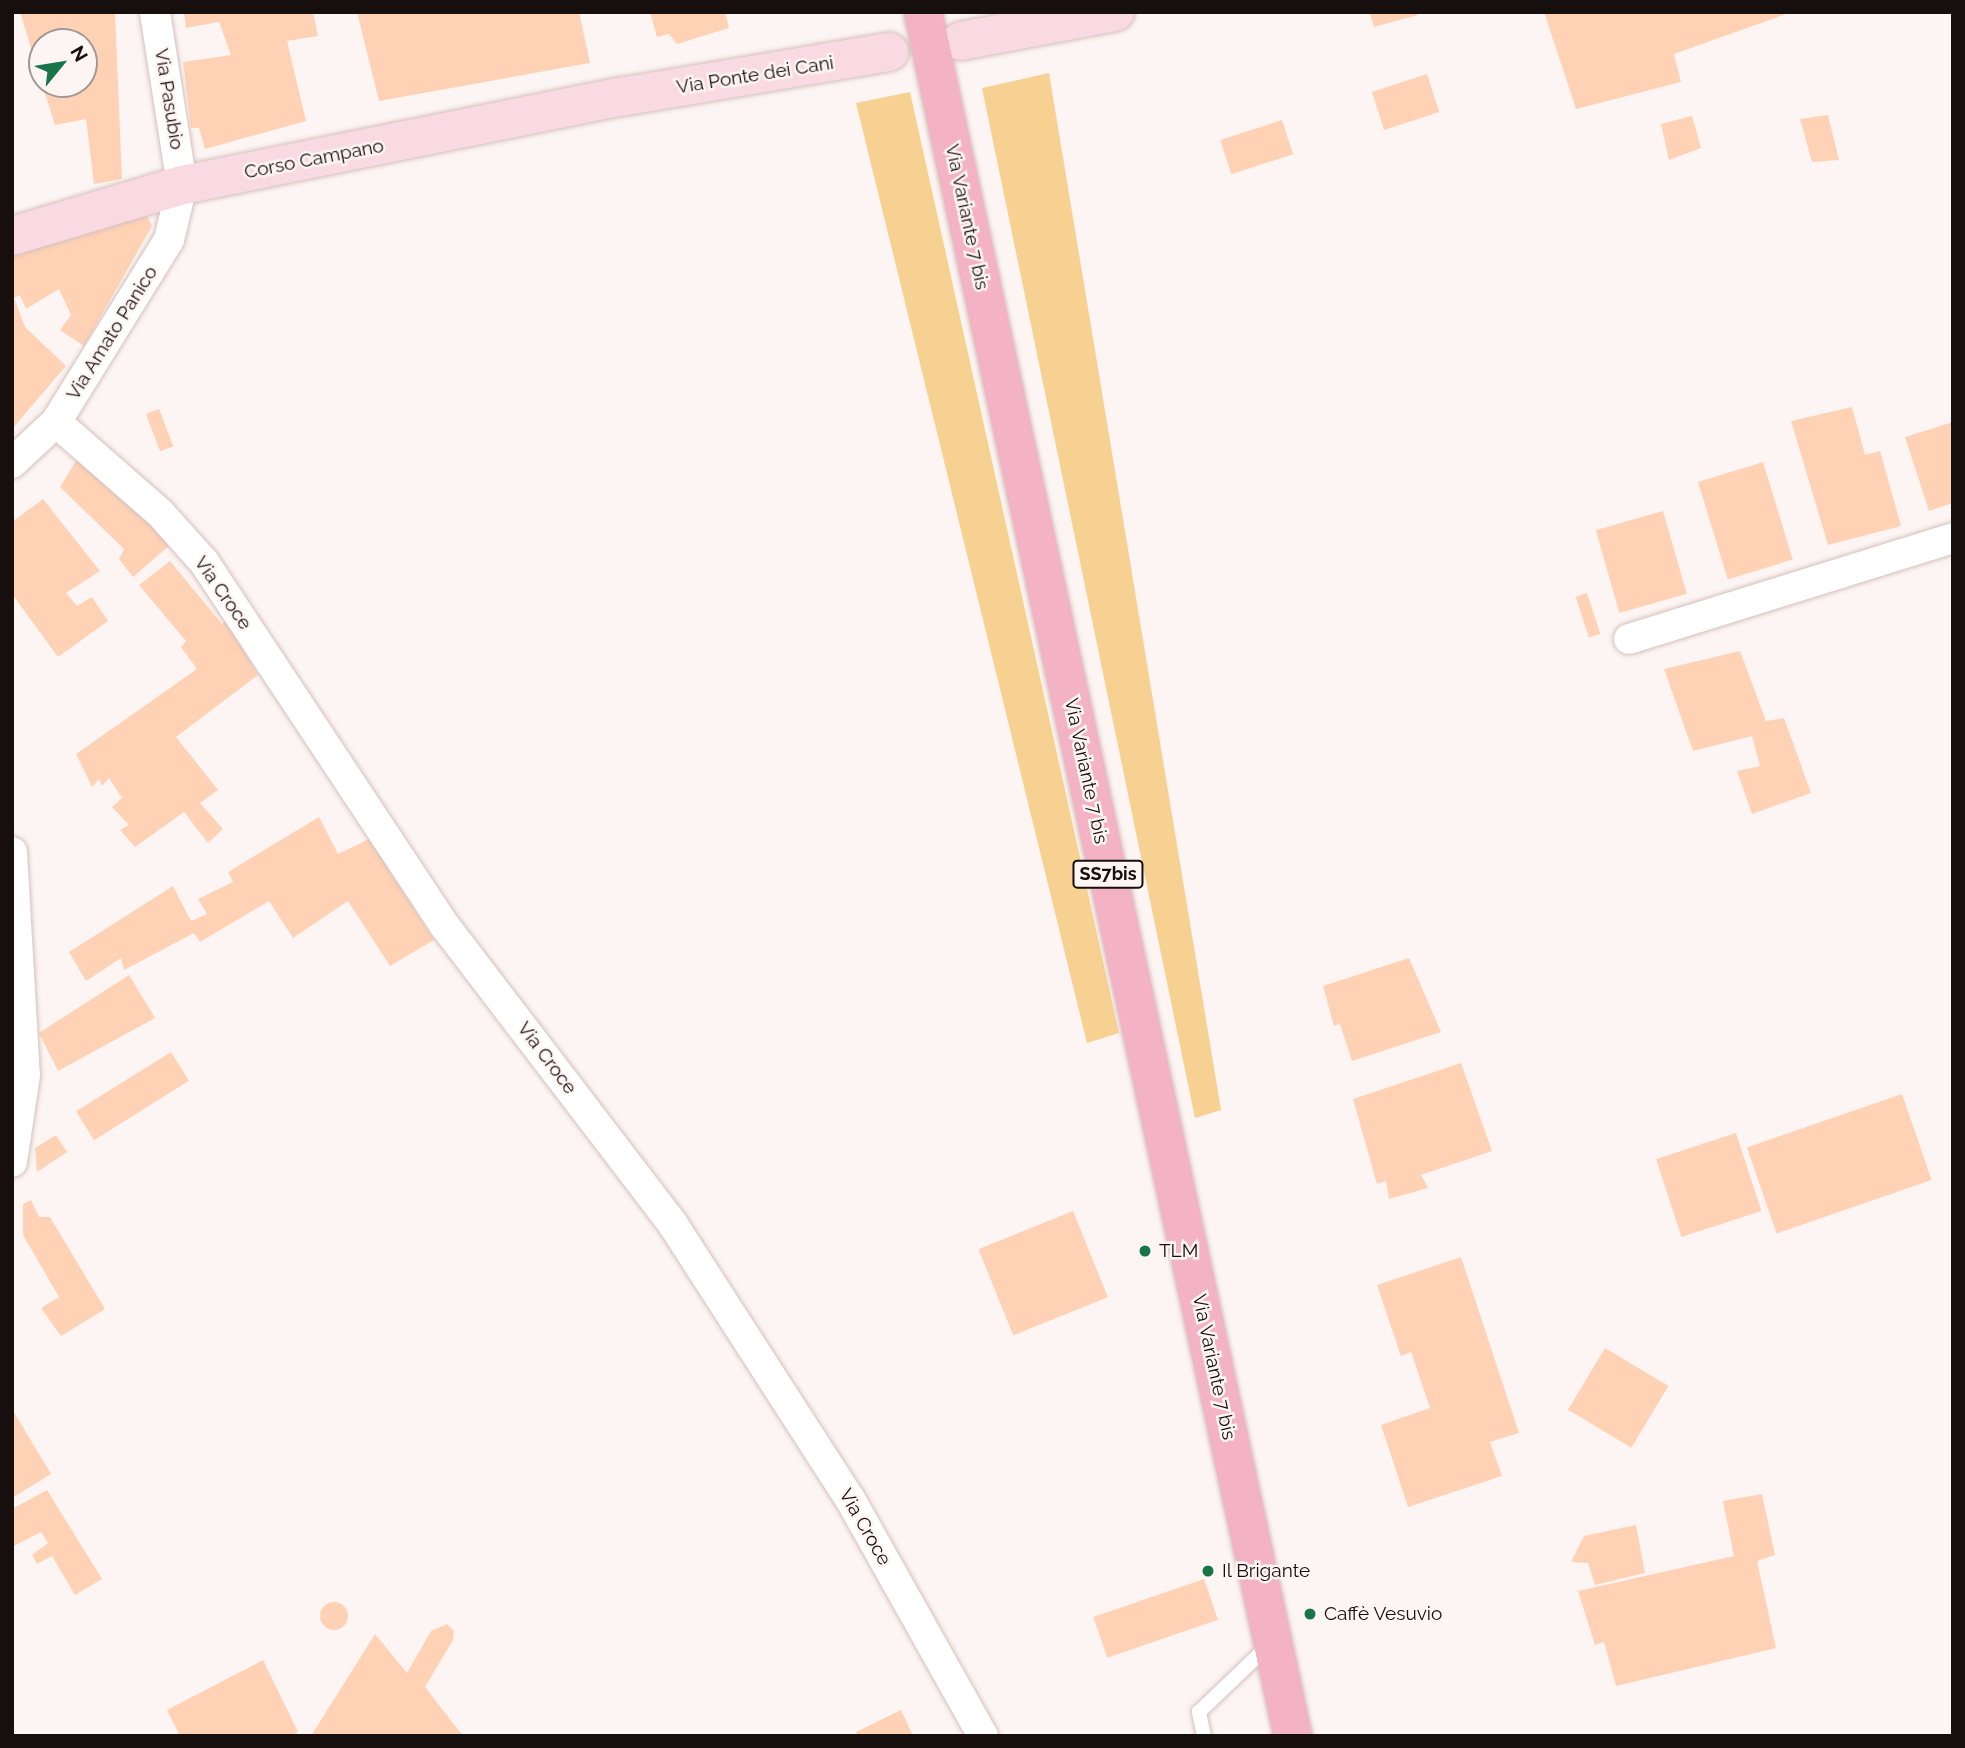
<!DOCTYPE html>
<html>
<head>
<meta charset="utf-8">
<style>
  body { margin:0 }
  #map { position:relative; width:1965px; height:1748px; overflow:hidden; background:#fdf5f3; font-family:Raleway,sans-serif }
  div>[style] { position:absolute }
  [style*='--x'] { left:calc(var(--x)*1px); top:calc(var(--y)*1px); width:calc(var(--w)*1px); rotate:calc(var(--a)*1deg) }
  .green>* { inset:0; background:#f6d191 }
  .building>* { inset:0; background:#ffd2b5; transform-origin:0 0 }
  .round { border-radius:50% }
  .roads { filter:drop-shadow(0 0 2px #d4c0bc) drop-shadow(0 0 2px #d4c0bc) }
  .lane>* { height:14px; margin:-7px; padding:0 7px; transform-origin:7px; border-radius:7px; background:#fff }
  .street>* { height:30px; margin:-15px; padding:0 15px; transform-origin:15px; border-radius:15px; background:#fff }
  .secondary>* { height:38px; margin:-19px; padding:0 19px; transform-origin:19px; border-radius:19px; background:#f9d9e2 }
  .primary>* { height:38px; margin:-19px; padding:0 19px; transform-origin:19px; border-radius:19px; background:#f3b3c4 }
  .dots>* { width:19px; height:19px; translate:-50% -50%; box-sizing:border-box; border:4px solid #fdf5f3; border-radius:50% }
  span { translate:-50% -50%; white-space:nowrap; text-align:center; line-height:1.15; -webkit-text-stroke:5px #fdf5f3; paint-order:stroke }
  .shield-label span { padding:2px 5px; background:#fdf5f3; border:2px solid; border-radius:5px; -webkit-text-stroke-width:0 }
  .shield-label { font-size:18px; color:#160f0e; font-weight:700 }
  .street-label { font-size:19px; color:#160f0e }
  .poi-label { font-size:19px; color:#160f0e }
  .left { translate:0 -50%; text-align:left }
  .frame { position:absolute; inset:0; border:14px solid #160f0e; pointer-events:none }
  .north { position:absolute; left:28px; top:28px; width:70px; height:70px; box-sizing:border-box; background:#fdf5f3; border:2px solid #a19997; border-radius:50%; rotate:60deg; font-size:19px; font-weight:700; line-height:28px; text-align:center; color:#160f0e }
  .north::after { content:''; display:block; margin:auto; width:24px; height:32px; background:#18754a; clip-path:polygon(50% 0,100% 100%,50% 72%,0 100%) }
</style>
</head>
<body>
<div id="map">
  <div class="green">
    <div style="clip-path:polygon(1049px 73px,1221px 1110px,1195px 1118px,982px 88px)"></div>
    <div style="clip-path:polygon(910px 92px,1119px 1033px,1087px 1043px,856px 103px)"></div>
  </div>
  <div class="building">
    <div style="clip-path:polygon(20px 12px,115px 12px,122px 179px,94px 184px,86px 119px,55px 125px,42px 84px,84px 84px,84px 42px,42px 42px,41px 81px)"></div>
    <div style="clip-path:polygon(184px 12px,313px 12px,318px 36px,287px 41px,306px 121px,205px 149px,199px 128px,191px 128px,183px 62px,231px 55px,219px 22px,186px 28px)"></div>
    <div style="clip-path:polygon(357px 12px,579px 12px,590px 63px,379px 101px)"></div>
    <div style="clip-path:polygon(650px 12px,725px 12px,729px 28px,677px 44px,669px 34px,657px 37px)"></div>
    <div style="clip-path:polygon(1369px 12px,1417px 12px,1418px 15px,1374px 27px)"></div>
    <div style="clip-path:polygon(1544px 12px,1789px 12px,1789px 13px,1674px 54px,1681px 82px,1576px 109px)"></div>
    <div style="left:1427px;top:74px;width:40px;height:58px;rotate:72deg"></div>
    <div style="clip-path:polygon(1828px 115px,1839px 160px,1812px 162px,1800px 119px)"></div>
    <div style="clip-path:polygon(1692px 116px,1701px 148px,1669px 160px,1661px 124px)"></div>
    <div style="left:1282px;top:120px;width:36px;height:65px;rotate:72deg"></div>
    <div style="clip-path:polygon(147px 216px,152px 226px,84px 346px,60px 330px,71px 315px,59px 289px,26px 309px,20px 295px,14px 298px,25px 327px,66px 366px,12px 429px,12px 253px)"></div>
    <div style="clip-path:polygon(1852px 407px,1865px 455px,1880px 451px,1901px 526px,1828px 545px,1791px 421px)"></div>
    <div style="left:159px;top:409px;width:40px;height:14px;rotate:69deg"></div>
    <div style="clip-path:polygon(1953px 422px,1953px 503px,1929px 511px,1905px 437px)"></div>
    <div style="clip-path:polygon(77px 459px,154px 523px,170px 545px,133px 577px,119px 559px,124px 549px,60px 487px)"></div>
    <div style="left:1763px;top:462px;width:102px;height:68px;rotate:73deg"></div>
    <div style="clip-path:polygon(43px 499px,100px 571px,66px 593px,77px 606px,92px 597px,108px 621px,58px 657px,12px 594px,12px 522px)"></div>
    <div style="left:1663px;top:511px;width:86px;height:70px;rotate:74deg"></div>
    <div style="clip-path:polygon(170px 561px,222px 624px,226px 620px,258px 675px,176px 737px,218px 790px,200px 803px,223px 829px,208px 843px,184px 812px,135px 847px,120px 830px,129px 825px,112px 807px,122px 798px,109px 778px,102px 786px,99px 779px,92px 787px,76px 754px,197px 669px,181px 647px,186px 641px,139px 585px)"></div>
    <div style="left:1587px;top:593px;width:43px;height:12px;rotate:72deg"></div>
    <div style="clip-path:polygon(1740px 651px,1766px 721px,1784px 718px,1811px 793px,1752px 814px,1737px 771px,1760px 766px,1752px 736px,1693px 751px,1664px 669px)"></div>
    <div style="clip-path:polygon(319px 817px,338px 854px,369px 839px,434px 940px,390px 966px,348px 901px,293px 938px,269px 901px,200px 942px,194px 933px,124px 970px,121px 958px,86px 981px,69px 952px,173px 886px,191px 921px,207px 914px,198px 899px,233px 882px,228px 872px)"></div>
    <div style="clip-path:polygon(1409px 958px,1441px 1032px,1352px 1061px,1340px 1024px,1334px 1026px,1323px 986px)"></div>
    <div style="clip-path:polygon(129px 975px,155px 1018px,58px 1071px,39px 1033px)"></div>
    <div style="left:171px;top:1052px;width:34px;height:112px;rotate:58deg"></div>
    <div style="clip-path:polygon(1461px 1063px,1492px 1151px,1421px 1175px,1428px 1188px,1389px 1199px,1386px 1181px,1377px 1184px,1353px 1099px)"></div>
    <div style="left:1902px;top:1094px;width:91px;height:164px;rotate:71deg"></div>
    <div style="left:1736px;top:1133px;width:82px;height:84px;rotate:72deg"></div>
    <div style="clip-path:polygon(56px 1135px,67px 1152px,37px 1172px,35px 1148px)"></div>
    <div style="clip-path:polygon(31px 1200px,39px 1217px,50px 1217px,105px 1309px,61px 1336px,41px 1308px,59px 1297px,23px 1235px,23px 1204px)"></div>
    <div style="left:1073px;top:1211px;width:93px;height:102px;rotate:68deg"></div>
    <div style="clip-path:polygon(1461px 1257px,1519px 1433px,1490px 1442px,1502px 1476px,1408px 1507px,1381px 1425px,1430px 1408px,1411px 1352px,1401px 1356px,1377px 1285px)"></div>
    <div style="left:1605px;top:1348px;width:74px;height:72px;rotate:31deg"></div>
    <div style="clip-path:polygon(12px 1409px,51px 1474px,12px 1498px)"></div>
    <div style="clip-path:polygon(47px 1490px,102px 1579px,75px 1595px,52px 1556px,37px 1564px,32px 1555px,48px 1543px,41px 1532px,12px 1547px,12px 1509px)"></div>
    <div style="clip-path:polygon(1762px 1494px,1775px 1555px,1757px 1561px,1776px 1648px,1616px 1686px,1604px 1642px,1595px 1645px,1578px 1591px,1734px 1556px,1723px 1501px)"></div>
    <div style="clip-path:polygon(1636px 1525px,1645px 1573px,1595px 1585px,1588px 1563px,1571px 1562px,1584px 1536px)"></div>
    <div style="left:1204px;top:1579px;width:43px;height:117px;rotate:71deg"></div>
    <div class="round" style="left:320px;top:1602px;width:28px;height:28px"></div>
    <div style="clip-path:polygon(447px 1624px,454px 1631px,453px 1640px,425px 1687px,463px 1736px,311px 1736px,375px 1634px,407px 1673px,431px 1631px)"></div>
    <div style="clip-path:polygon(263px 1660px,298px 1732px,291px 1736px,180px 1736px,167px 1710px)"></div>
    <div style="clip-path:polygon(901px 1710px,913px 1736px,858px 1736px,856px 1732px)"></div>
  </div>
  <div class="roads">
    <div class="lane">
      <div style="--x:1204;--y:1736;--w:25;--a:-102"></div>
      <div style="--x:1199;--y:1712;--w:97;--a:-43.7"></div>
    </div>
    <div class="street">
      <div style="--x:56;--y:422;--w:138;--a:41.2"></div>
      <div style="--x:160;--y:513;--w:66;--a:48.1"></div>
      <div style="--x:204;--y:562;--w:437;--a:56.5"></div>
      <div style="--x:445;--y:926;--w:374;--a:52.6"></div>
      <div style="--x:672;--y:1223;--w:328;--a:57.2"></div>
      <div style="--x:850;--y:1499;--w:272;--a:60.7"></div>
      <div style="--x:12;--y:463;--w:60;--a:-43"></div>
      <div style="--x:56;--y:422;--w:214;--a:-58.2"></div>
      <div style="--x:169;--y:240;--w:57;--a:-76.7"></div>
      <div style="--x:182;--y:185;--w:175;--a:-98.9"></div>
      <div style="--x:1629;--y:639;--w:339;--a:-17.3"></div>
      <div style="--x:12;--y:852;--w:223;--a:86.7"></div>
      <div style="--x:25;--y:1075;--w:88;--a:98.5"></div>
    </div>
    <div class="secondary">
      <div style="--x:961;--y:41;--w:157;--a:-10.7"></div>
      <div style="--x:12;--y:236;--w:177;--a:-16.7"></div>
      <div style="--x:182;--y:185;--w:447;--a:-11.4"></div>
      <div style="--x:620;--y:97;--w:273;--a:-9.5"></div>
    </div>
    <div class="primary">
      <div style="--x:923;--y:12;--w:1763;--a:77.89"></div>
    </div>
  </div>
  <div class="dots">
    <div style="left:1145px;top:1251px;background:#18754a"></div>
    <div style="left:1208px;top:1571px;background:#18754a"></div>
    <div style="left:1310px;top:1614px;background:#18754a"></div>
  </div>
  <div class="shield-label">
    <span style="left:1108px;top:874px">SS7bis</span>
  </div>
  <div class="street-label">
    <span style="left:755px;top:75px;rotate:-9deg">Via Ponte dei Cani</span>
    <span style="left:169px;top:99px;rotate:81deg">Via Pasubio</span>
    <span style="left:314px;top:159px;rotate:-11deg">Corso Campano</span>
    <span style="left:967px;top:217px;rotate:78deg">Via Variante 7 bis</span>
    <span style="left:112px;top:333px;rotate:-58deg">Via Amato Panico</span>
    <span style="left:223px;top:593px;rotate:55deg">Via Croce</span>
    <span style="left:1086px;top:771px;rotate:78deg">Via Variante 7 bis</span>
    <span style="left:547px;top:1058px;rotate:53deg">Via Croce</span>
    <span style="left:1214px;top:1367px;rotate:78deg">Via Variante 7 bis</span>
    <span style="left:865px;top:1527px;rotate:60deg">Via Croce</span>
  </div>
  <div class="poi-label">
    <span class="left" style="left:1159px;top:1251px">TLM</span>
    <span class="left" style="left:1222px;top:1571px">Il Brigante</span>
    <span class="left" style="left:1324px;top:1614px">Caffè Vesuvio</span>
  </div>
  <div class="frame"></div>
  <div class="north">N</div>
</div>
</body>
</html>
